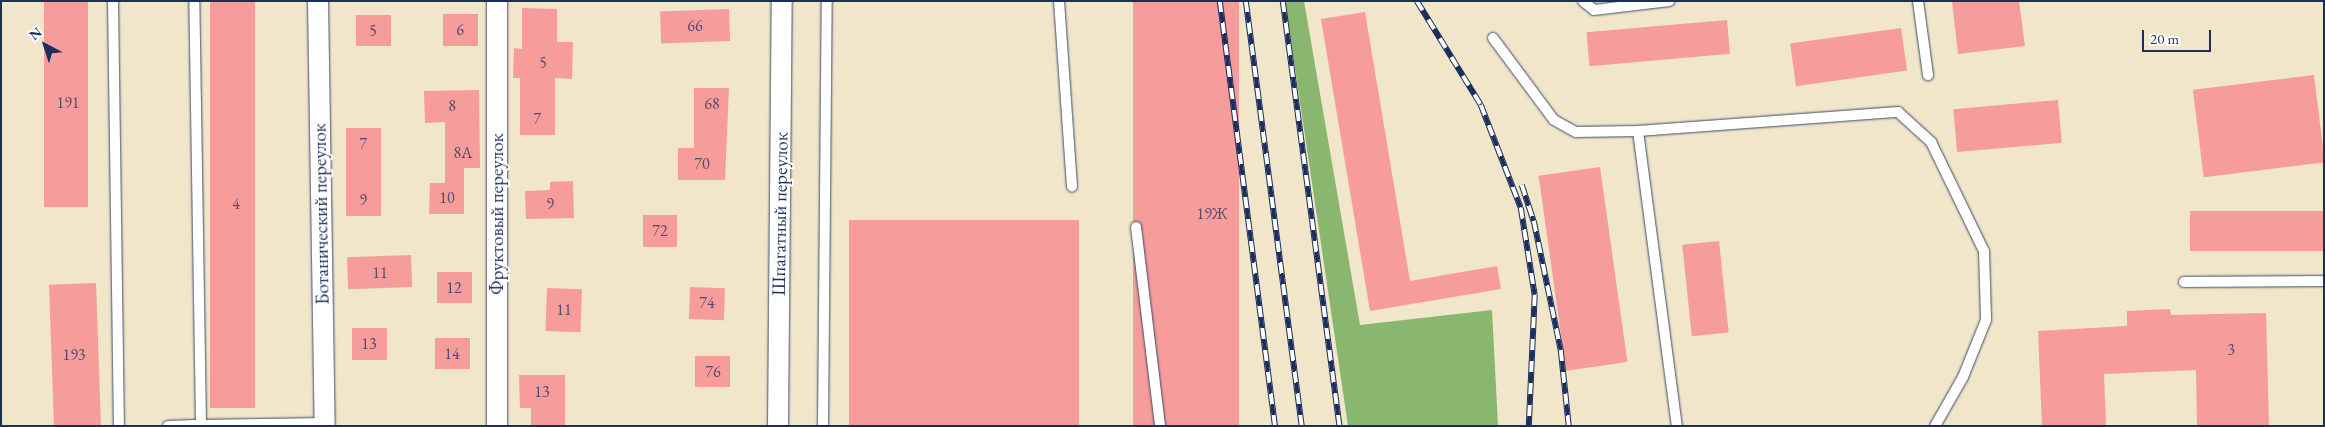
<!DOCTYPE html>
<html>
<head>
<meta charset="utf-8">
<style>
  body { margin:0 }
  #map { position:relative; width:2325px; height:427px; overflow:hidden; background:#f1e5ca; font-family:"EB Garamond",serif }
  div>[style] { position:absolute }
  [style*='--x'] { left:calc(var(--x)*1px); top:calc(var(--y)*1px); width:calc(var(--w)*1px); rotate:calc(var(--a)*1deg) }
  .forest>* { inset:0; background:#8ab76f }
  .building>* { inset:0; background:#f69c9b; transform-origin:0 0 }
  .roads { filter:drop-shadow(0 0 1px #3b4a6e) drop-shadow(0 0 1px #3b4a6e) }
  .lane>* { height:10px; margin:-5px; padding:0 5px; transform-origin:5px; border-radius:5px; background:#fff }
  .street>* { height:20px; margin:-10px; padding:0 10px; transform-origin:10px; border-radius:10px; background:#fff }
  .rail>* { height:5.5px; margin-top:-2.75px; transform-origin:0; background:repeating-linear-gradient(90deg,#fff 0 11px,#1b2f5e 0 22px); box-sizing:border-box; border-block:1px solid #1b2f5e }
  span { translate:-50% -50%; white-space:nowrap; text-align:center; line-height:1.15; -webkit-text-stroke:4px #fff; paint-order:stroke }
  .number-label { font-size:16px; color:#524a6d }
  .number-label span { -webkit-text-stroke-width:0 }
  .street-label { font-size:19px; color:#1b2f5e }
  .frame { position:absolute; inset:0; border:2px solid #1b2f5e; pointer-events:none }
  .north { position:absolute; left:20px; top:20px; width:50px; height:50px; -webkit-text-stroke:4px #fff; paint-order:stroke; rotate:320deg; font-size:14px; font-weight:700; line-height:20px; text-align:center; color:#1b2f5e }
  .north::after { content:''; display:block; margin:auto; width:18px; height:22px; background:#1b2f5e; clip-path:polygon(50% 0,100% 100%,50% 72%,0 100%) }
  .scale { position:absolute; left:2142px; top:30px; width:69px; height:22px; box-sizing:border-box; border:2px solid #1b2f5e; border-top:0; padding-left:6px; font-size:15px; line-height:18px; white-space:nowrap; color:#1b2f5e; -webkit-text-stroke:4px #fff; paint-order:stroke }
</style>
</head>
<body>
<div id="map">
  <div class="forest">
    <div style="clip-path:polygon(1285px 1px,1304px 1px,1360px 325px,1492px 310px,1498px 426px,1348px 426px)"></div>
  </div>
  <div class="building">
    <div style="left:44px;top:1px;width:44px;height:206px"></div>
    <div style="left:210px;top:1px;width:45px;height:407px"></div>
    <div style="left:1133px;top:1px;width:106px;height:428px"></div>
    <div style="clip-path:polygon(1952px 1px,2019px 1px,2025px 46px,1958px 54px)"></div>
    <div style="clip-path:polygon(522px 8px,557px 9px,557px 42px,573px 42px,572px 79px,555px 78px,555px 135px,520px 135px,520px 78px,513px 78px,514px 48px,522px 49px)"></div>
    <div style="left:729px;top:9px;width:32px;height:69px;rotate:88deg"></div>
    <div style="clip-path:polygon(1365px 12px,1410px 281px,1497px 266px,1501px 289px,1370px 311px,1321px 19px)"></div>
    <div style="left:443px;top:14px;width:35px;height:32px"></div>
    <div style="left:356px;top:15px;width:35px;height:31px"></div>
    <div style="left:1727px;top:20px;width:34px;height:141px;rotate:85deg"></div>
    <div style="left:1901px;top:28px;width:43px;height:112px;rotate:82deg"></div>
    <div style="left:2314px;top:75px;width:88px;height:122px;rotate:83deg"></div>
    <div style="clip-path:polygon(694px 88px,729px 88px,725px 180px,678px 180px,678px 148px,694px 148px)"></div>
    <div style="clip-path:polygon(479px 90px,480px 168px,464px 168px,464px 214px,429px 214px,430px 183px,445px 183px,445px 122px,425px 123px,424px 91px)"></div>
    <div style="left:2058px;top:100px;width:43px;height:105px;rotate:85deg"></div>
    <div style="left:346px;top:128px;width:35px;height:88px"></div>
    <div style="left:1600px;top:167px;width:197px;height:62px;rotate:82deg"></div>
    <div style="clip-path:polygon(573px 181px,574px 218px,526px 219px,525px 191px,550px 190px,550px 182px)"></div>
    <div style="left:2324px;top:211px;width:40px;height:134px;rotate:90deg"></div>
    <div style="left:643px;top:215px;width:34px;height:32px"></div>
    <div style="left:849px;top:220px;width:230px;height:206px"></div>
    <div style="left:1719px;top:241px;width:92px;height:37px;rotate:84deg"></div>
    <div style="left:411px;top:255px;width:32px;height:64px;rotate:88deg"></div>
    <div style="left:437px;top:272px;width:35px;height:31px"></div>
    <div style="left:96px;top:283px;width:143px;height:47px;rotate:88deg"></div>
    <div style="left:690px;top:287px;width:35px;height:32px;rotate:2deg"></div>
    <div style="left:547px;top:288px;width:35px;height:43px;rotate:2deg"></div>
    <div style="clip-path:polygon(2170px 309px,2171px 315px,2266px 313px,2269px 426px,2197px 426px,2196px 370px,2104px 374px,2106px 426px,2042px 426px,2038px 331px,2127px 326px,2127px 311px)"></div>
    <div style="left:352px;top:328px;width:35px;height:32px"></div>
    <div style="left:435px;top:338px;width:35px;height:31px"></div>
    <div style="left:695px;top:356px;width:35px;height:31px"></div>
    <div style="clip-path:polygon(519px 375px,565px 375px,565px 426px,531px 426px,531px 408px,520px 408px)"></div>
  </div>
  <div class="roads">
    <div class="lane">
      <div style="--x:113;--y:1;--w:425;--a:89.2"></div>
      <div style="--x:1059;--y:1;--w:186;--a:86"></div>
      <div style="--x:1583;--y:1;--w:14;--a:39"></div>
      <div style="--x:1594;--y:10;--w:76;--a:-6.8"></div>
      <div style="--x:1918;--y:1;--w:75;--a:82.3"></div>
      <div style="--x:1493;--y:38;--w:102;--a:53.4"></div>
      <div style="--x:1554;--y:120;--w:25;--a:29"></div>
      <div style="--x:1576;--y:132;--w:62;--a:-0.9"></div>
      <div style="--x:1638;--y:131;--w:298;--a:82.5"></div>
      <div style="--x:1638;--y:131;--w:261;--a:-4.2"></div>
      <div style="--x:1898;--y:112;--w:45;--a:42.3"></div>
      <div style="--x:1931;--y:142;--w:121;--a:64.1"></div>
      <div style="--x:1984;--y:251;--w:69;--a:88.3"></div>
      <div style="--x:1986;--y:320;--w:61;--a:112"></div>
      <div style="--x:1963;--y:377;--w:56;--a:119.7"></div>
      <div style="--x:1136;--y:227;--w:200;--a:83.1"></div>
      <div style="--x:2184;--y:282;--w:140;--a:-0.4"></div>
      <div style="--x:201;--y:425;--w:124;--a:-0.9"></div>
      <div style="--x:168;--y:426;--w:33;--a:-2"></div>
      <div style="--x:201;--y:425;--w:424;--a:-90.9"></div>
      <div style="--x:823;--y:426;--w:425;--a:-89.5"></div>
    </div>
    <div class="street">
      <div style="--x:318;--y:1;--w:425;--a:89.1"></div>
      <div style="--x:497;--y:1;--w:425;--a:90"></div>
      <div style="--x:778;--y:426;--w:425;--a:-89.5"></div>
    </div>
  </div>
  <div class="rail">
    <div style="--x:1220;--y:1;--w:429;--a:82.6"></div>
    <div style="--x:1246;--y:1;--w:429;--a:82.5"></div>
    <div style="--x:1283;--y:1;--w:429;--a:82.4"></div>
    <div style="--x:1417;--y:1;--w:122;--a:58.4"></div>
    <div style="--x:1481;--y:105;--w:110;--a:68.8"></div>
    <div style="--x:1521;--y:208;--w:88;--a:80.9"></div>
    <div style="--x:1535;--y:295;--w:131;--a:92.6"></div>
    <div style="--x:1522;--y:185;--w:38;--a:72"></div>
    <div style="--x:1534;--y:221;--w:132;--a:78.2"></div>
    <div style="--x:1561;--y:350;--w:76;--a:84"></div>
  </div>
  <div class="number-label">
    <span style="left:695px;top:26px">66</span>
    <span style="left:460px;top:30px">6</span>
    <span style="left:373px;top:31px">5</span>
    <span style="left:543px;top:63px">5</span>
    <span style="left:68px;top:103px">191</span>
    <span style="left:712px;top:104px">68</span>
    <span style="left:452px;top:106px">8</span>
    <span style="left:537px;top:119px">7</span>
    <span style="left:363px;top:144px">7</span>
    <span style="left:463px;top:153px">8А</span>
    <span style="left:702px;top:164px">70</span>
    <span style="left:447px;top:198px">10</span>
    <span style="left:363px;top:200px">9</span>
    <span style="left:236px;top:204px">4</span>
    <span style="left:550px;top:204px">9</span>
    <span style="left:1212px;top:214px">19Ж</span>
    <span style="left:660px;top:231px">72</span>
    <span style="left:380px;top:273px">11</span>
    <span style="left:454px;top:288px">12</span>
    <span style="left:707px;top:303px">74</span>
    <span style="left:564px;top:310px">11</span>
    <span style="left:369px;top:344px">13</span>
    <span style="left:2231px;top:350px">3</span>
    <span style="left:452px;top:354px">14</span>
    <span style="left:74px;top:355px">193</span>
    <span style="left:713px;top:372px">76</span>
    <span style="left:542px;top:392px">13</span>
  </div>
  <div class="street-label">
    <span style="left:321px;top:214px;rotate:-91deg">Ботанический переулок</span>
    <span style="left:497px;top:214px;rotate:-90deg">Фруктовый переулок</span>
    <span style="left:780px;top:214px;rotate:-89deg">Шпагатный переулок</span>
  </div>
  <div class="frame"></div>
  <div class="north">N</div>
  <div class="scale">20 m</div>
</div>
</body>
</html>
